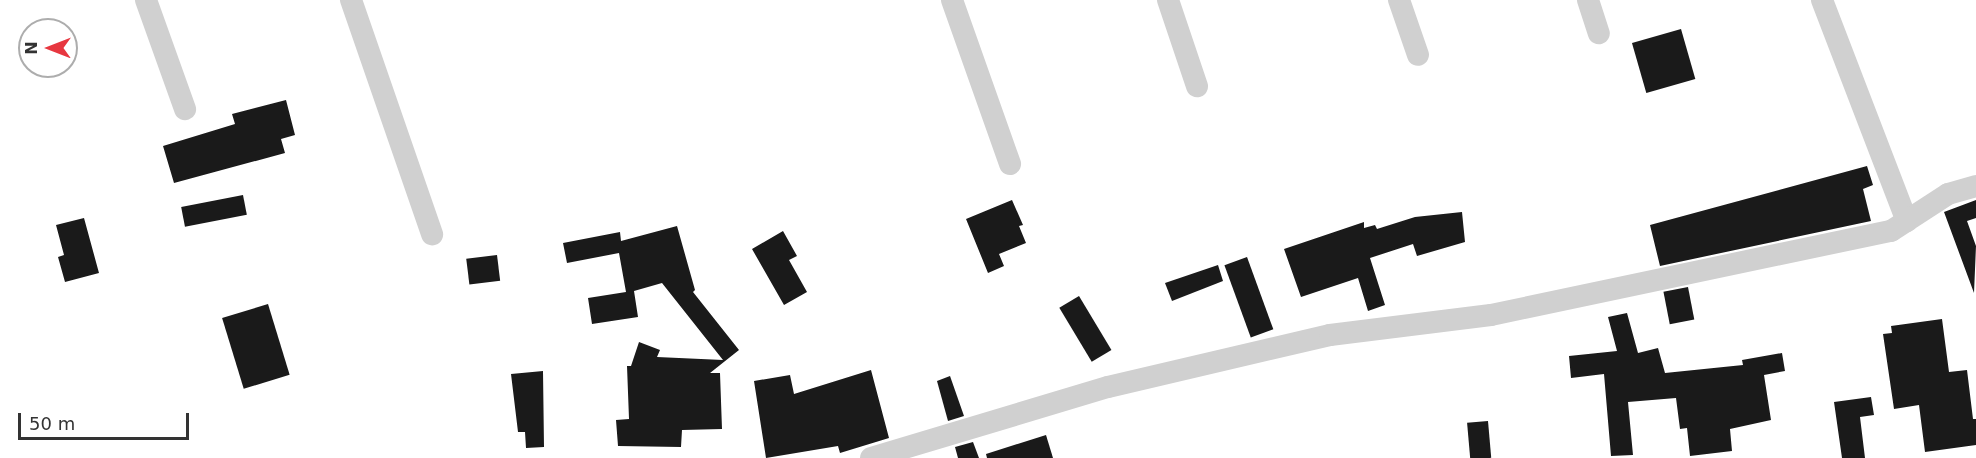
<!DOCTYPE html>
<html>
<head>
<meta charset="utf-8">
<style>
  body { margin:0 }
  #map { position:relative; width:1976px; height:458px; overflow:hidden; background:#fff; font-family:"DejaVu Sans",sans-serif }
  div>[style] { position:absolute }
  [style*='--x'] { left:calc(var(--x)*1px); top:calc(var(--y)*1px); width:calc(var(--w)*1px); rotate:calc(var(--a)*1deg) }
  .building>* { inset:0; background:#1a1a1a; transform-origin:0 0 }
  .minor>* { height:22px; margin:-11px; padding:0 11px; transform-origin:11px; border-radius:11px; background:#d0d0d0 }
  span { translate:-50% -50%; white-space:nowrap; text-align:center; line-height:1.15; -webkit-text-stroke:6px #fff; paint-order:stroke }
  .north { position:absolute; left:18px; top:18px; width:60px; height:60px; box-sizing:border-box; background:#fff; border:2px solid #adadad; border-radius:50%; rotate:270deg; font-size:16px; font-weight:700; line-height:24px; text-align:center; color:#333 }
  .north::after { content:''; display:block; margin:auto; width:21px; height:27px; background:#e73740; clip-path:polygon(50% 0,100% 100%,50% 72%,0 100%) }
  .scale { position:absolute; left:18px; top:413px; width:171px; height:27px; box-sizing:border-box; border:3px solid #333; border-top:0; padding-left:8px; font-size:18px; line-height:21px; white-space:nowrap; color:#333; -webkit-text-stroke:4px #fff; paint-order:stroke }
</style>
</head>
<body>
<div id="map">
  <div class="building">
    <div style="left:1681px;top:29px;width:52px;height:51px;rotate:74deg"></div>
    <div style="clip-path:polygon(286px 100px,295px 135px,281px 139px,285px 153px,174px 183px,163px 146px,235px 124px,232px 114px)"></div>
    <div style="clip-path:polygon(1867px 166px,1873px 185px,1863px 189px,1871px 221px,1660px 266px,1650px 225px)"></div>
    <div style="left:243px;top:195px;width:20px;height:63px;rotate:79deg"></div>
    <div style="clip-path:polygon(1012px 200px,1023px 225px,1019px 226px,1026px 243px,999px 254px,1004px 266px,988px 273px,966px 219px)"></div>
    <div style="clip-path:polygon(1976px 200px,1976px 218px,1967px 221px,1976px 246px,1974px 293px,1944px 212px)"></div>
    <div style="clip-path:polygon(1462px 212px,1465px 242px,1417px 256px,1413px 244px,1370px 258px,1385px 305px,1368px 311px,1358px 278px,1301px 297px,1284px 249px,1364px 222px,1364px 228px,1375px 225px,1377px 229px,1415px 217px)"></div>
    <div style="clip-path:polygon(84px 218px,99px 273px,65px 282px,58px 257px,64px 255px,56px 225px)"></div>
    <div style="clip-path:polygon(677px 226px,695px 290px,693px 292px,739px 350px,710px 373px,720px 373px,722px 429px,682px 430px,681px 447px,618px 446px,616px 420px,629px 419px,627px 366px,631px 366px,639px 342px,660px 350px,657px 357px,723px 360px,662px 283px,634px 291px,638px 317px,592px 324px,588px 298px,626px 292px,619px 253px,567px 263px,563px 243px,620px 232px,621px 241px)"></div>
    <div style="clip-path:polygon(783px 231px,797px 256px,789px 260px,807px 292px,784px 305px,752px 249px)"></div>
    <div style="left:497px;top:255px;width:26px;height:31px;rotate:83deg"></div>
    <div style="left:1247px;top:257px;width:77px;height:24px;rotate:70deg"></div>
    <div style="clip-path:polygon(1218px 265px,1223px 281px,1172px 301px,1165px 283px)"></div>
    <div style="left:1688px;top:287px;width:33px;height:25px;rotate:79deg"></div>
    <div style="left:1079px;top:296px;width:63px;height:23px;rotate:59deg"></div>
    <div style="left:268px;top:304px;width:74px;height:48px;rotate:73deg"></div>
    <div style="clip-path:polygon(1627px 313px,1638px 353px,1658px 348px,1665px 373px,1743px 365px,1742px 360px,1782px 353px,1785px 371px,1764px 375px,1771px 420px,1730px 429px,1732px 451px,1690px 456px,1687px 428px,1680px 429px,1676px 398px,1628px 402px,1633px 455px,1611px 456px,1604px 374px,1571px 378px,1569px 356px,1617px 351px,1608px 317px)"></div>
    <div style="clip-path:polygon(1942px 319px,1949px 372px,1967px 370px,1973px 419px,1976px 419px,1976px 445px,1925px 452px,1919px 405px,1894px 409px,1883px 334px,1892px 333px,1891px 326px)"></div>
    <div style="clip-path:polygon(871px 370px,889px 438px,840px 453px,838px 446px,766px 458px,754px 381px,790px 375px,794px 394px)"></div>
    <div style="clip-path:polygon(543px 371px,544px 447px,526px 448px,525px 432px,518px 432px,511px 374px)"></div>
    <div style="clip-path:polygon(950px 376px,964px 416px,948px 421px,937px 381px)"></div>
    <div style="clip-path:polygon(1871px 397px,1874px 415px,1860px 417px,1865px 458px,1842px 458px,1834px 402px)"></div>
    <div style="left:1488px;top:421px;width:37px;height:21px;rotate:85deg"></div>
    <div style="clip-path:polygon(1046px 435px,1053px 458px,987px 458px,986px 454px)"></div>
    <div style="clip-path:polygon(973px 442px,979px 458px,958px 458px,955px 447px)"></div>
  </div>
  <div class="minor">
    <div style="--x:146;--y:0;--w:116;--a:70.3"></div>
    <div style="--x:351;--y:0;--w:248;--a:70.9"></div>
    <div style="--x:952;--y:0;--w:174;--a:70.5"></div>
    <div style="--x:1168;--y:0;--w:91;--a:71.4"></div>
    <div style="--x:1399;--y:0;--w:58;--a:70.9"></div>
    <div style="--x:1588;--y:0;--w:35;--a:72"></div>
    <div style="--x:1822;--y:0;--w:237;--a:69"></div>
    <div style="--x:871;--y:458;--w:247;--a:-16.7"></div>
    <div style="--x:1108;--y:387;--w:228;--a:-13.2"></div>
    <div style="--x:1330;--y:335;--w:162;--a:-7.1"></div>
    <div style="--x:1491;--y:315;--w:409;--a:-11.9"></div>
    <div style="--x:1891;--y:231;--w:68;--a:-33"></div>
    <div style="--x:1948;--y:194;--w:29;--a:-16"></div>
  </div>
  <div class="north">N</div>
  <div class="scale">50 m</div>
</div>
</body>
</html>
